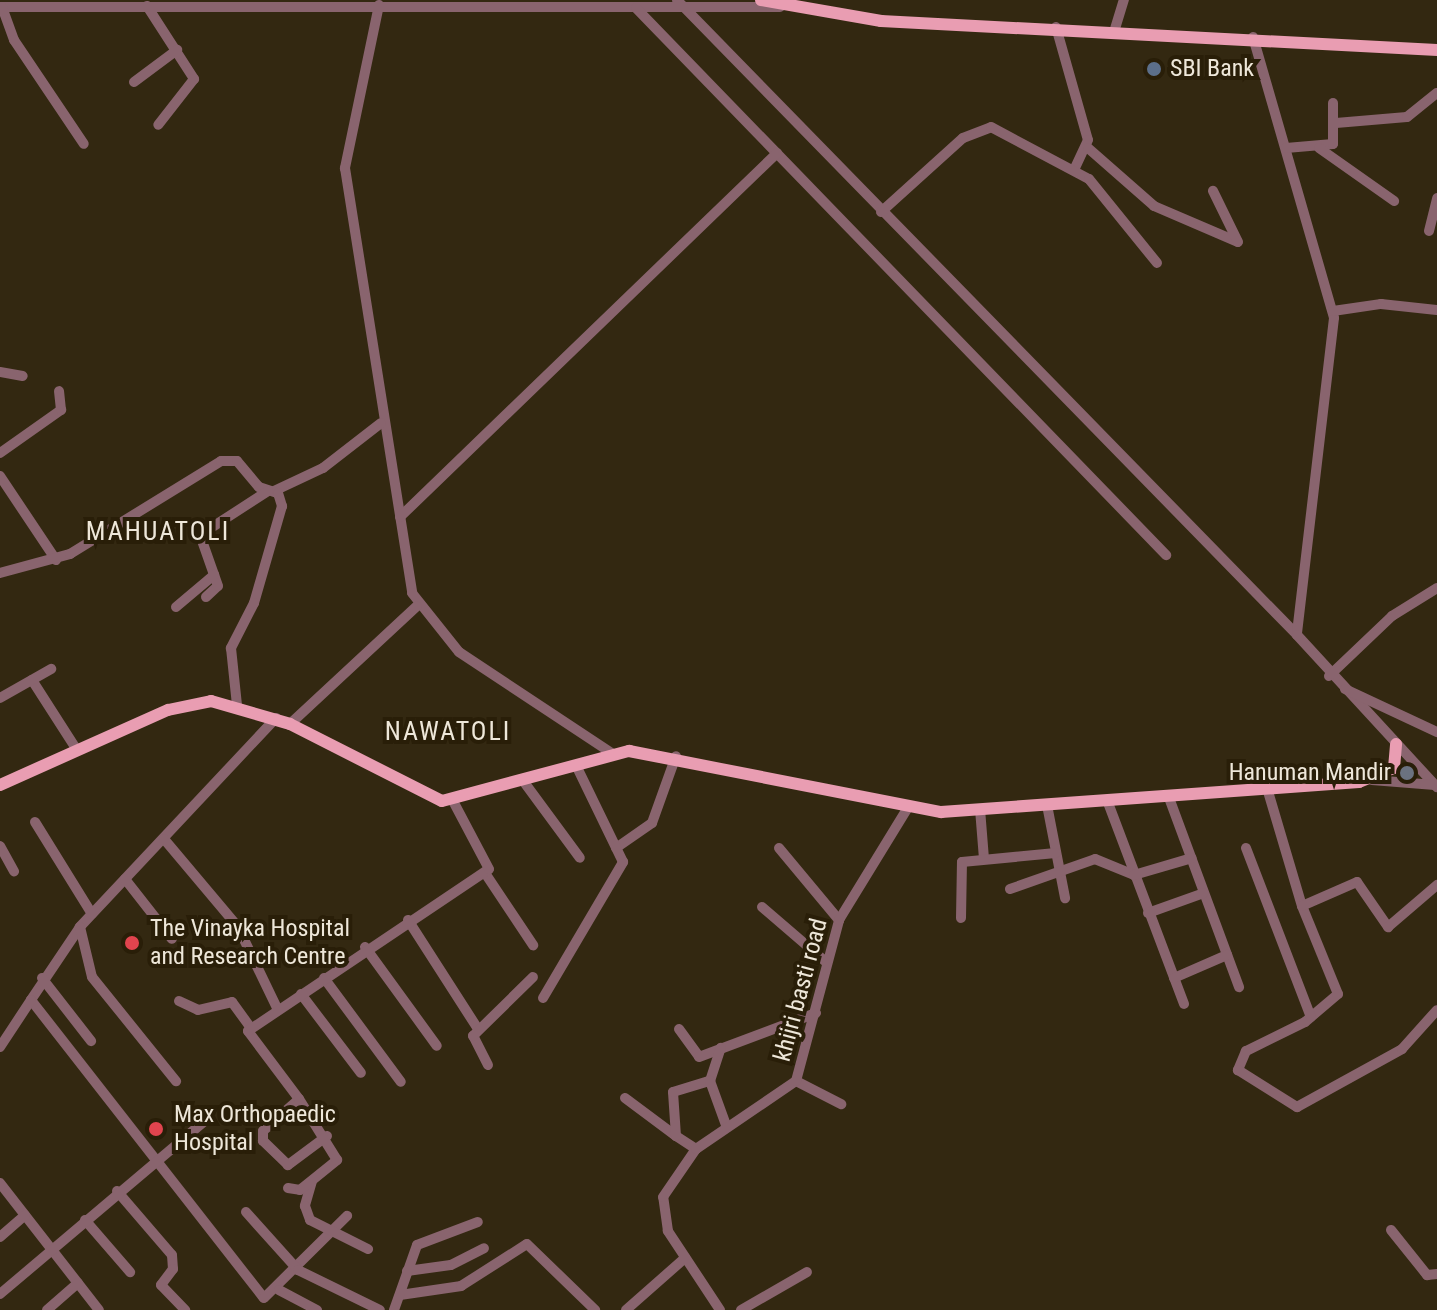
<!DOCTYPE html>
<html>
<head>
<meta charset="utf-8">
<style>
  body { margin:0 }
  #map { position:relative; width:1437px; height:1310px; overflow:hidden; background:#332811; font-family:"Roboto Condensed",sans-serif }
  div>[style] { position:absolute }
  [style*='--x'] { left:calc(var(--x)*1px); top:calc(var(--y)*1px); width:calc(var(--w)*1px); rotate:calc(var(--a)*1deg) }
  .minor>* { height:10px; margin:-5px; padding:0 5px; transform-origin:5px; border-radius:5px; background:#89646e }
  .major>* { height:12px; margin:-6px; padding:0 6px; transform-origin:6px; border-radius:6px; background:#e99db2 }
  .dots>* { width:22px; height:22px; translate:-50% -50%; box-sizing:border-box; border:4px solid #291e08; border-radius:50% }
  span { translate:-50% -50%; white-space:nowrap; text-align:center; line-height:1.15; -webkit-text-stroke:8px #291e08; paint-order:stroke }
  .poi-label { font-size:24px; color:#eee7d9 }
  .left { translate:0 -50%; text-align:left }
  .right { translate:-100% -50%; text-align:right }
  .street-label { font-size:24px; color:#eee7d9 }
  .neighbourhood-label { font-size:26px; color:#eee7d9; letter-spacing:2px }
</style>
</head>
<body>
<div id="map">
  <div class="minor">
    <div style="--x:677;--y:0;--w:887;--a:45.68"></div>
    <div style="--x:379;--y:5;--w:167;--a:101.8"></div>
    <div style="--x:345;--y:168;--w:430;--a:81"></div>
    <div style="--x:412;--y:593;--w:75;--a:51.5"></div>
    <div style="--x:459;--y:652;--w:185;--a:33.5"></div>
    <div style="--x:147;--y:6;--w:87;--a:57.2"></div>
    <div style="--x:194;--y:79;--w:58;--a:128"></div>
    <div style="--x:0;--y:7;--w:780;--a:0"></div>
    <div style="--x:2;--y:7;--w:35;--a:70"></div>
    <div style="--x:14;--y:40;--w:125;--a:56.1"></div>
    <div style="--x:636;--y:8;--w:762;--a:45.9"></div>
    <div style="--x:1056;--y:27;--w:117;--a:74.2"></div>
    <div style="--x:1088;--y:140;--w:31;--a:115"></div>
    <div style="--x:1114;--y:32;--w:34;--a:-73"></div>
    <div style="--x:1253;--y:37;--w:292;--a:73.9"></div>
    <div style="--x:1334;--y:318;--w:319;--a:96.7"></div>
    <div style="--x:1297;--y:635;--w:207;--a:47.4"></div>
    <div style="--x:134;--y:82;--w:54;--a:-36.7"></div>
    <div style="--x:1336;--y:123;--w:71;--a:-4.8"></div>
    <div style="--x:1407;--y:117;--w:38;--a:-39"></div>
    <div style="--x:1088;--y:148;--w:88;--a:41.3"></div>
    <div style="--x:1154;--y:206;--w:91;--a:23.2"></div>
    <div style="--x:1238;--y:242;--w:57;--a:-116.1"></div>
    <div style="--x:1286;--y:148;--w:47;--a:-4.9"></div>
    <div style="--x:1333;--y:144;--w:41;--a:-90"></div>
    <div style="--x:1319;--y:148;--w:92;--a:35.2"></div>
    <div style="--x:881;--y:212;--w:110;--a:-42.1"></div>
    <div style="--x:963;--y:138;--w:30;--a:-21"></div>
    <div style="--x:991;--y:127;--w:111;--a:28"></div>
    <div style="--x:1089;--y:179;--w:108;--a:51"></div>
    <div style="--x:1429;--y:231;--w:34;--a:-76"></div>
    <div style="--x:1333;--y:311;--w:49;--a:-8.3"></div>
    <div style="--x:1381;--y:304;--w:56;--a:6.1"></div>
    <div style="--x:0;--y:372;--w:23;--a:10"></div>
    <div style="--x:0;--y:453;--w:75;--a:-35.2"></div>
    <div style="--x:61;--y:410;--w:19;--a:-96"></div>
    <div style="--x:0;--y:476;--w:101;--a:56.3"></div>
    <div style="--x:274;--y:491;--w:54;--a:-25.1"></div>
    <div style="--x:323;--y:468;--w:73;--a:-37.8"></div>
    <div style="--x:400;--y:517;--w:524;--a:-43.99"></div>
    <div style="--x:0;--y:573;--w:73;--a:-15.2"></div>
    <div style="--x:70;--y:554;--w:177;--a:-31.6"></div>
    <div style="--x:221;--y:461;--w:16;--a:0"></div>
    <div style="--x:237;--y:461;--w:34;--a:50"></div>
    <div style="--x:259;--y:487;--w:20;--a:18"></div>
    <div style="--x:278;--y:493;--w:14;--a:73"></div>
    <div style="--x:282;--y:506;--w:101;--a:106.1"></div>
    <div style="--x:254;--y:603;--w:51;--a:117.1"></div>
    <div style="--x:231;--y:648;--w:57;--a:84"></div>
    <div style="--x:206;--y:597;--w:16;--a:-43"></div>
    <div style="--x:218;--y:586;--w:54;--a:-109.4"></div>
    <div style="--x:200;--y:535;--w:81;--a:-32.9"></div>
    <div style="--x:176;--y:607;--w:50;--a:-40.1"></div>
    <div style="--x:1329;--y:676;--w:87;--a:-43.6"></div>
    <div style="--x:1392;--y:616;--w:53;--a:-31.9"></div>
    <div style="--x:32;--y:680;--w:83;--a:57.3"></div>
    <div style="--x:1345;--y:689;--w:102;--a:25.1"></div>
    <div style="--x:0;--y:698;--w:59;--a:-29.6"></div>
    <div style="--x:276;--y:718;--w:287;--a:133.2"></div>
    <div style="--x:80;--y:927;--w:88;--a:123.9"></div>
    <div style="--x:31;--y:1000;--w:378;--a:52"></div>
    <div style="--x:264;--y:1298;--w:117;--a:-44.7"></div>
    <div style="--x:290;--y:724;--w:173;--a:-42.9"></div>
    <div style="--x:1372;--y:780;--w:63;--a:4.5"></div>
    <div style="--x:524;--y:782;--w:94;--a:53.6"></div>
    <div style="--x:1267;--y:788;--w:123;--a:73.5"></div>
    <div style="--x:1302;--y:906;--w:95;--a:67.8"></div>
    <div style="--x:1338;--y:994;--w:43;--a:139.7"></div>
    <div style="--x:1305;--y:1022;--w:66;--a:153.8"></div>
    <div style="--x:1246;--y:1051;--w:21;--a:113"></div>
    <div style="--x:1238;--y:1070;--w:70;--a:32.1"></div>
    <div style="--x:1297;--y:1107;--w:120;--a:-28.9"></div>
    <div style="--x:1402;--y:1049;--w:52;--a:-48.1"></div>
    <div style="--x:1168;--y:795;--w:205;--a:69.7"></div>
    <div style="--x:1107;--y:800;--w:218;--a:69.3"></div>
    <div style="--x:1047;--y:805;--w:95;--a:79"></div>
    <div style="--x:980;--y:809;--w:50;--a:85.4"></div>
    <div style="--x:35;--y:822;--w:108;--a:58.2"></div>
    <div style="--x:164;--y:839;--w:115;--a:49.9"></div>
    <div style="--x:238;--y:927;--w:92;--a:64.3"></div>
    <div style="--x:0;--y:846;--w:29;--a:61"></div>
    <div style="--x:616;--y:848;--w:44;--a:-34.8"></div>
    <div style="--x:652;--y:823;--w:71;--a:-70.3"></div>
    <div style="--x:779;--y:848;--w:94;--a:50.2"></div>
    <div style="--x:1246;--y:848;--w:181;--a:69"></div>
    <div style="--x:485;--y:873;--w:87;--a:56.3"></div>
    <div style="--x:125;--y:879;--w:76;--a:51.9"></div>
    <div style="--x:1010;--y:889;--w:90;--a:-19.4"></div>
    <div style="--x:1095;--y:859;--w:42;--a:22.3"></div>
    <div style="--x:1134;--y:875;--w:60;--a:-16.3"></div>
    <div style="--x:1302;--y:906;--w:60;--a:-23.6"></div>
    <div style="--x:1357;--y:882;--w:55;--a:55.4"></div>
    <div style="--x:1388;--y:927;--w:65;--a:-40.6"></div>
    <div style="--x:762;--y:907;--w:84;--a:40.7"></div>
    <div style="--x:1148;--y:913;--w:59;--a:-19.7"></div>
    <div style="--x:961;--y:918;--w:56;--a:-89"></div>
    <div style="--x:962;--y:862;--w:94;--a:-5.5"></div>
    <div style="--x:408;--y:920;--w:130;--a:57.3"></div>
    <div style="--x:80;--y:927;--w:51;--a:76.5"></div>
    <div style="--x:92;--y:977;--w:134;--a:51.1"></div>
    <div style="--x:365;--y:947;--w:122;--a:54"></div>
    <div style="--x:42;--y:978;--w:80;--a:52.1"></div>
    <div style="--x:324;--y:978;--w:129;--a:53.5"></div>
    <div style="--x:1174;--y:978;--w:58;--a:-23.5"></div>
    <div style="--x:301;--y:994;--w:99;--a:52.8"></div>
    <div style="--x:543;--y:998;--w:158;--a:-59.5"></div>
    <div style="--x:623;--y:862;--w:108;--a:-115.9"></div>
    <div style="--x:179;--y:1001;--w:21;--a:25"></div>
    <div style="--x:198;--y:1010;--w:35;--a:-13"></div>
    <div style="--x:232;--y:1002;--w:31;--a:54"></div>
    <div style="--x:679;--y:1029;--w:34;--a:54"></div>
    <div style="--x:699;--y:1057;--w:125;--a:-20.6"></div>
    <div style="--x:0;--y:1047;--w:56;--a:-56.6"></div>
    <div style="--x:488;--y:1065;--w:33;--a:-117"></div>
    <div style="--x:473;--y:1036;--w:84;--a:-44.5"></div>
    <div style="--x:710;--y:1081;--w:35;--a:-72"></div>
    <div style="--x:796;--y:1081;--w:51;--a:27.1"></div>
    <div style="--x:625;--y:1098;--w:64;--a:36.7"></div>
    <div style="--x:327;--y:1136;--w:49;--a:143.4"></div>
    <div style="--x:288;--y:1165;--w:35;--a:-136"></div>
    <div style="--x:263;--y:1141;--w:10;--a:-90"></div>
    <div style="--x:263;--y:1131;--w:48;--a:-41.6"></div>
    <div style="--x:299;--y:1099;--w:85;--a:-126.9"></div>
    <div style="--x:248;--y:1031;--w:290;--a:-33.9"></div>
    <div style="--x:489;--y:869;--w:77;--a:-117.9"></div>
    <div style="--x:696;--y:1149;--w:24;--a:-147"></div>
    <div style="--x:676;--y:1136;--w:44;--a:-93.9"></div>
    <div style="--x:673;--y:1092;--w:39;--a:-17"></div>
    <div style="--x:710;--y:1081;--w:47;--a:70"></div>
    <div style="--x:312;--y:1181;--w:26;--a:106"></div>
    <div style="--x:305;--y:1206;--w:15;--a:70"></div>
    <div style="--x:310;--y:1220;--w:65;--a:26.6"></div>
    <div style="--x:0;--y:1183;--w:161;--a:52.1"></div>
    <div style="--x:288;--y:1188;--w:12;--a:9"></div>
    <div style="--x:300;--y:1190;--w:48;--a:-39"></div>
    <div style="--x:337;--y:1160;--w:72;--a:-121.9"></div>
    <div style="--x:117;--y:1191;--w:84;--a:49.3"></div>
    <div style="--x:172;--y:1255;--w:14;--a:86"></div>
    <div style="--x:173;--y:1269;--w:20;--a:127"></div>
    <div style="--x:161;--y:1285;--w:35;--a:46"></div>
    <div style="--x:246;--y:1212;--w:78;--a:48.1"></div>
    <div style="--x:298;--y:1270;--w:91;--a:26"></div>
    <div style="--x:85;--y:1220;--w:69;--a:49.1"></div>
    <div style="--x:1391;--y:1230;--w:58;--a:51.3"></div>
    <div style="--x:1427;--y:1275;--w:10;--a:-6"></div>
    <div style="--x:0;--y:1237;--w:33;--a:-41"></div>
    <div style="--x:407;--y:1271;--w:44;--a:-7.8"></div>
    <div style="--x:451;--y:1265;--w:37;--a:-27"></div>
    <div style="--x:279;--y:1290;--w:43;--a:27.8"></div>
    <div style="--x:0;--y:1294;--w:272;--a:-40.2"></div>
    <div style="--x:400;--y:1295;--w:62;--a:-8.4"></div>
    <div style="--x:461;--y:1286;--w:78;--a:-32.5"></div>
    <div style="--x:527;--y:1244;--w:95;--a:44.1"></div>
    <div style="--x:47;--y:1310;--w:41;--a:-41.1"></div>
    <div style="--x:394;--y:1310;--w:69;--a:-70.5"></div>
    <div style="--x:417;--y:1245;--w:65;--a:-20.7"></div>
    <div style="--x:626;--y:1310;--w:79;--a:-41.4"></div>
    <div style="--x:720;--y:1310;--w:95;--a:-123.4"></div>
    <div style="--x:668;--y:1231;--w:34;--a:-98"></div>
    <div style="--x:663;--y:1197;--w:58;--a:-55.5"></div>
    <div style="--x:696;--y:1149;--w:121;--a:-34.2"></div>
    <div style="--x:796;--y:1081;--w:167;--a:-75"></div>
    <div style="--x:839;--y:920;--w:130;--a:-58.5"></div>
    <div style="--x:741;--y:1310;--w:76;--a:-29.9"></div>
  </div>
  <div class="major">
    <div style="--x:761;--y:0;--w:122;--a:9.9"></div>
    <div style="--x:881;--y:21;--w:557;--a:2.99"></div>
    <div style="--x:0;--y:785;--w:184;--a:-24.1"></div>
    <div style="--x:168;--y:710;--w:44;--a:-11.8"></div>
    <div style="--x:211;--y:701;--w:82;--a:16.2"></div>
    <div style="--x:290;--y:724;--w:170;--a:26.9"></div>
    <div style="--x:442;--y:801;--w:194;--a:-15"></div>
    <div style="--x:629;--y:751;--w:318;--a:11.1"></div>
    <div style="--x:941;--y:812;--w:419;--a:-4.1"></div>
    <div style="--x:1359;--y:782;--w:38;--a:-22"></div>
    <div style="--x:1394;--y:768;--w:24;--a:-85"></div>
  </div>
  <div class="dots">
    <div style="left:1154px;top:69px;background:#5c6f8a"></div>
    <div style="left:1407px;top:773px;background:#6b7280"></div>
    <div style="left:132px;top:943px;background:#e0444e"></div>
    <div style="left:156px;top:1129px;background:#e0444e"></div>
  </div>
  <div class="poi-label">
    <span class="left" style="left:1170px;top:69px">SBI Bank</span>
    <span class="right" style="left:1391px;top:773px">Hanuman Mandir</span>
    <span class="left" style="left:150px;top:943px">The Vinayka Hospital<br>and Research Centre</span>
    <span class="left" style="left:174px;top:1129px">Max Orthopaedic<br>Hospital</span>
  </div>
  <div class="street-label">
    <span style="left:801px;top:990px;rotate:-75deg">khijri basti road</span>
  </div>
  <div class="neighbourhood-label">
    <span style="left:158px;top:532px">MAHUATOLI</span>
    <span style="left:448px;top:732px">NAWATOLI</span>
  </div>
</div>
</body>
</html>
